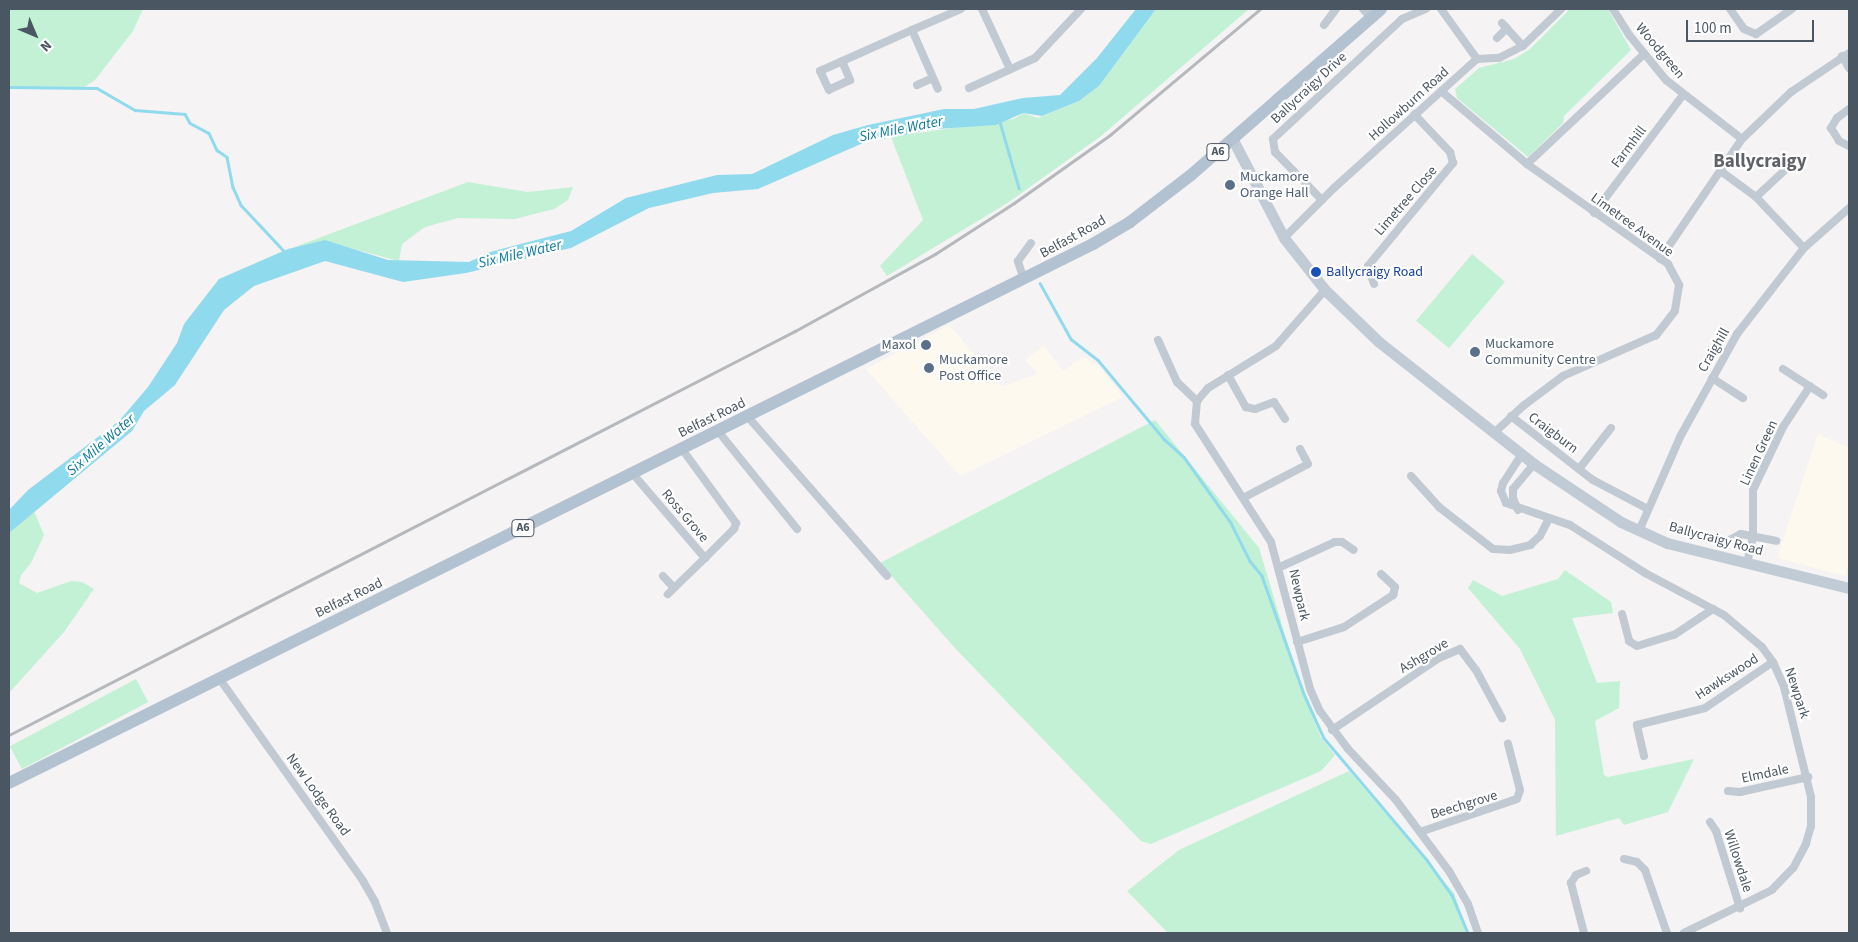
<!DOCTYPE html>
<html>
<head>
<meta charset="utf-8">
<style>
  body { margin:0 }
  #map { position:relative; width:1858px; height:942px; overflow:hidden; background:#f5f3f3; font-family:"Source Sans 3",sans-serif }
  div>[style] { position:absolute }
  [style*='--x'] { left:calc(var(--x)*1px); top:calc(var(--y)*1px); width:calc(var(--w)*1px); rotate:calc(var(--a)*1deg) }
  .commercial>* { inset:0; background:#fdf9ef }
  .green>* { inset:0; background:#c3f1d5; transform-origin:0 0 }
  .water>* { inset:0; background:#90daee }
  .stream>* { height:2.5px; margin:-1.25px; padding:0 1.25px; transform-origin:1.25px; border-radius:1.25px; background:#90daee }
  .minor>* { height:8px; margin:-4px; padding:0 4px; transform-origin:4px; border-radius:4px; background:#c1cad2 }
  .secondary>* { height:11px; margin:-5.5px; padding:0 5.5px; transform-origin:5.5px; border-radius:5.5px; background:#c1cbd6 }
  .primary>* { height:12px; margin:-6px; padding:0 6px; transform-origin:6px; border-radius:6px; background:#b3c2d1 }
  .rail>* { height:2.5px; margin:-1.25px; padding:0 1.25px; transform-origin:1.25px; border-radius:1.25px; background:#b5b8bd }
  .dots>* { width:14px; height:14px; translate:-50% -50%; box-sizing:border-box; border:2px solid #fff; border-radius:50% }
  span { translate:-50% -50%; white-space:nowrap; text-align:center; line-height:1.15; -webkit-text-stroke:4.5px #fff; paint-order:stroke }
  .shield-label span { padding:1px 4px; background:#fff; border:1px solid; border-radius:4px; -webkit-text-stroke-width:0 }
  .shield-label { font-size:12px; color:#4a5661; font-weight:700 }
  .street-label { font-size:14px; color:#4a5661 }
  .service-label { font-size:14px; color:#4e5e75 }
  .left { translate:0 -50%; text-align:left }
  .right { translate:-100% -50%; text-align:right }
  .transit-label { font-size:14px; color:#164399 }
  .water-label { font-size:15px; color:#0c7c9b; font-style:italic }
  .district-label { font-size:19px; color:#5f6368; font-weight:700 }
  .frame { position:absolute; inset:0; border:10px solid #4a5661; pointer-events:none }
  .north { position:absolute; left:10px; top:10px; width:50px; height:50px; -webkit-text-stroke:4px #fff; paint-order:stroke; rotate:135deg; font-size:14px; font-weight:700; line-height:20px; text-align:center; color:#4a5661 }
  .north::after { content:''; display:block; margin:auto; width:18px; height:22px; background:#4a5661; clip-path:polygon(50% 0,100% 100%,50% 72%,0 100%) }
  .scale { position:absolute; left:1686px; top:20px; width:128px; height:22px; box-sizing:border-box; border:2px solid #4a5661; border-top:0; padding-left:6px; font-size:15px; line-height:18px; white-space:nowrap; color:#4a5661; -webkit-text-stroke:4px #fff; paint-order:stroke }
</style>
</head>
<body>
<div id="map">
  <div class="commercial">
    <div style="clip-path:polygon(949px 325px,1002px 387px,1037px 374px,1026px 360px,1043px 345px,1063px 371px,1083px 356px,1101px 368px,1123px 397px,960px 476px,866px 369px)"></div>
    <div style="clip-path:polygon(1818px 434px,1849px 448px,1849px 565px,1845px 576px,1777px 558px)"></div>
  </div>
  <div class="green">
    <div style="clip-path:polygon(9px 9px,143px 9px,133px 31px,95px 80px,83px 88px,9px 87px)"></div>
    <div style="clip-path:polygon(1156px 9px,1249px 9px,1101px 136px,1009px 202px,887px 276px,880px 266px,923px 220px,891px 137px,1014px 119px,1023px 113px,1038px 118px,1079px 101px,1099px 86px)"></div>
    <div style="clip-path:polygon(1570px 9px,1608px 9px,1631px 50px,1564px 116px,1563px 123px,1528px 157px,1457px 98px,1455px 89px,1479px 68px,1514px 59px,1530px 49px)"></div>
    <div style="clip-path:polygon(468px 182px,528px 192px,573px 187px,568px 200px,554px 209px,515px 219px,458px 218px,425px 227px,402px 244px,399px 261px,324px 241px,292px 248px)"></div>
    <div style="left:1472px;top:254px;width:43px;height:87px;rotate:40deg"></div>
    <div style="clip-path:polygon(1155px 420px,1259px 548px,1299px 682px,1321px 738px,1335px 755px,1321px 771px,1151px 844px,1141px 841px,954px 647px,880px 563px)"></div>
    <div style="clip-path:polygon(34px 511px,44px 535px,31px 563px,21px 575px,19px 583px,37px 593px,71px 581px,82px 582px,94px 589px,64px 632px,9px 693px,9px 533px)"></div>
    <div style="clip-path:polygon(1565px 570px,1611px 602px,1613px 613px,1572px 618px,1597px 683px,1620px 681px,1619px 708px,1595px 721px,1604px 775px,1608px 777px,1694px 759px,1668px 812px,1624px 825px,1619px 818px,1556px 836px,1555px 720px,1520px 649px,1468px 588px,1473px 580px,1502px 596px,1558px 579px)"></div>
    <div style="left:136px;top:679px;width:26px;height:143px;rotate:62deg"></div>
    <div style="clip-path:polygon(1349px 771px,1454px 893px,1468px 933px,1168px 933px,1127px 891px,1179px 850px)"></div>
  </div>
  <div class="water">
    <div style="clip-path:polygon(1136px 9px,1156px 9px,1099px 86px,1079px 101px,1042px 116px,1023px 113px,996px 125px,936px 129px,863px 143px,758px 189px,713px 193px,649px 208px,571px 248px,466px 273px,403px 282px,325px 261px,254px 286px,224px 310px,175px 385px,144px 411px,132px 431px,9px 533px,9px 510px,28px 490px,119px 421px,148px 387px,177px 343px,184px 324px,219px 279px,288px 249px,325px 240px,388px 260px,469px 262px,490px 252px,571px 231px,626px 198px,717px 175px,752px 174px,833px 135px,868px 125px,944px 109px,974px 109px,1023px 98px,1060px 95px,1097px 58px)"></div>
  </div>
  <div class="stream">
    <div style="--x:9;--y:87;--w:88;--a:0.7"></div>
    <div style="--x:97;--y:88;--w:44;--a:30.1"></div>
    <div style="--x:135;--y:110;--w:50;--a:4.6"></div>
    <div style="--x:185;--y:114;--w:10;--a:61"></div>
    <div style="--x:190;--y:123;--w:21;--a:28"></div>
    <div style="--x:209;--y:133;--w:19;--a:65"></div>
    <div style="--x:217;--y:150;--w:12;--a:35"></div>
    <div style="--x:227;--y:157;--w:31;--a:79"></div>
    <div style="--x:233;--y:187;--w:20;--a:66"></div>
    <div style="--x:241;--y:205;--w:64;--a:46.9"></div>
    <div style="--x:1000;--y:122;--w:69;--a:73.9"></div>
    <div style="--x:1040;--y:283;--w:64;--a:61"></div>
    <div style="--x:1071;--y:339;--w:34;--a:38"></div>
    <div style="--x:1098;--y:360;--w:103;--a:50.1"></div>
    <div style="--x:1164;--y:439;--w:27;--a:42"></div>
    <div style="--x:1184;--y:457;--w:81;--a:54.5"></div>
    <div style="--x:1231;--y:523;--w:42;--a:63.4"></div>
    <div style="--x:1250;--y:561;--w:19;--a:51"></div>
    <div style="--x:1262;--y:576;--w:125;--a:70.4"></div>
    <div style="--x:1304;--y:694;--w:48;--a:65.6"></div>
    <div style="--x:1324;--y:738;--w:160;--a:49.8"></div>
    <div style="--x:1427;--y:860;--w:43;--a:54.5"></div>
    <div style="--x:1452;--y:895;--w:41;--a:67.2"></div>
  </div>
  <div class="minor">
    <div style="--x:982;--y:9;--w:66;--a:65"></div>
    <div style="--x:1363;--y:9;--w:12;--a:48"></div>
    <div style="--x:1441;--y:9;--w:62;--a:54.2"></div>
    <div style="--x:1613;--y:9;--w:32;--a:58"></div>
    <div style="--x:1630;--y:36;--w:57;--a:50.7"></div>
    <div style="--x:1666;--y:80;--w:96;--a:37.8"></div>
    <div style="--x:1730;--y:9;--w:24;--a:55"></div>
    <div style="--x:1744;--y:29;--w:13;--a:23"></div>
    <div style="--x:1756;--y:34;--w:44;--a:-34.8"></div>
    <div style="--x:1502;--y:23;--w:31;--a:48"></div>
    <div style="--x:1324;--y:25;--w:20;--a:-53"></div>
    <div style="--x:912;--y:30;--w:64;--a:66.2"></div>
    <div style="--x:1497;--y:38;--w:14;--a:-45"></div>
    <div style="--x:1842;--y:56;--w:14;--a:60"></div>
    <div style="--x:1477;--y:59;--w:22;--a:-3"></div>
    <div style="--x:1499;--y:58;--w:27;--a:-27"></div>
    <div style="--x:1523;--y:46;--w:53;--a:-44.2"></div>
    <div style="--x:842;--y:61;--w:21;--a:67"></div>
    <div style="--x:850;--y:80;--w:23;--a:155"></div>
    <div style="--x:829;--y:90;--w:21;--a:-115"></div>
    <div style="--x:820;--y:71;--w:101;--a:-24"></div>
    <div style="--x:912;--y:30;--w:53;--a:-23.2"></div>
    <div style="--x:917;--y:85;--w:17;--a:-24"></div>
    <div style="--x:969;--y:88;--w:72;--a:-24.4"></div>
    <div style="--x:1035;--y:58;--w:67;--a:-46.8"></div>
    <div style="--x:1441;--y:91;--w:113;--a:40.3"></div>
    <div style="--x:1527;--y:164;--w:173;--a:35.3"></div>
    <div style="--x:1668;--y:264;--w:24;--a:62"></div>
    <div style="--x:1679;--y:285;--w:26;--a:99"></div>
    <div style="--x:1675;--y:311;--w:31;--a:128"></div>
    <div style="--x:1656;--y:335;--w:102;--a:156.2"></div>
    <div style="--x:1563;--y:376;--w:50;--a:143.1"></div>
    <div style="--x:1523;--y:406;--w:38;--a:137"></div>
    <div style="--x:1849;--y:109;--w:15;--a:143"></div>
    <div style="--x:1837;--y:118;--w:12;--a:121"></div>
    <div style="--x:1831;--y:128;--w:15;--a:58"></div>
    <div style="--x:1839;--y:141;--w:11;--a:27"></div>
    <div style="--x:1527;--y:164;--w:161;--a:-43.2"></div>
    <div style="--x:1722;--y:172;--w:42;--a:36.3"></div>
    <div style="--x:1756;--y:197;--w:70;--a:46.7"></div>
    <div style="--x:1756;--y:197;--w:41;--a:-43"></div>
    <div style="--x:1322;--y:200;--w:67;--a:-134.4"></div>
    <div style="--x:1275;--y:152;--w:13;--a:-99"></div>
    <div style="--x:1273;--y:139;--w:176;--a:-42.9"></div>
    <div style="--x:1402;--y:19;--w:26;--a:-23"></div>
    <div style="--x:1594;--y:213;--w:148;--a:-53"></div>
    <div style="--x:1284;--y:238;--w:71;--a:-45"></div>
    <div style="--x:1334;--y:188;--w:193;--a:-42.1"></div>
    <div style="--x:1660;--y:259;--w:145;--a:-55.7"></div>
    <div style="--x:1742;--y:139;--w:68;--a:-43.8"></div>
    <div style="--x:1791;--y:92;--w:70;--a:-33.9"></div>
    <div style="--x:1024;--y:280;--w:20;--a:-108"></div>
    <div style="--x:1018;--y:261;--w:22;--a:-54"></div>
    <div style="--x:1374;--y:284;--w:19;--a:-108"></div>
    <div style="--x:1368;--y:266;--w:134;--a:-50.5"></div>
    <div style="--x:1453;--y:163;--w:11;--a:-105"></div>
    <div style="--x:1450;--y:152;--w:52;--a:-133.5"></div>
    <div style="--x:1325;--y:290;--w:74;--a:131.2"></div>
    <div style="--x:1276;--y:346;--w:80;--a:148.3"></div>
    <div style="--x:1208;--y:388;--w:17;--a:130"></div>
    <div style="--x:1197;--y:401;--w:23;--a:95"></div>
    <div style="--x:1195;--y:424;--w:140;--a:57.2"></div>
    <div style="--x:1271;--y:542;--w:152;--a:75.1"></div>
    <div style="--x:1310;--y:689;--w:24;--a:66"></div>
    <div style="--x:1320;--y:711;--w:47;--a:53.6"></div>
    <div style="--x:1348;--y:749;--w:70;--a:46.7"></div>
    <div style="--x:1396;--y:800;--w:89;--a:53.3"></div>
    <div style="--x:1449;--y:871;--w:38;--a:60"></div>
    <div style="--x:1468;--y:904;--w:31;--a:71"></div>
    <div style="--x:1158;--y:340;--w:46;--a:65.7"></div>
    <div style="--x:1177;--y:382;--w:28;--a:44"></div>
    <div style="--x:1783;--y:369;--w:48;--a:33"></div>
    <div style="--x:1228;--y:375;--w:37;--a:61"></div>
    <div style="--x:1246;--y:407;--w:9;--a:13"></div>
    <div style="--x:1255;--y:409;--w:20;--a:-20"></div>
    <div style="--x:1274;--y:402;--w:20;--a:57"></div>
    <div style="--x:1712;--y:378;--w:37;--a:33"></div>
    <div style="--x:1511;--y:416;--w:104;--a:38"></div>
    <div style="--x:1593;--y:480;--w:62;--a:27.8"></div>
    <div style="--x:748;--y:417;--w:211;--a:48.8"></div>
    <div style="--x:718;--y:431;--w:126;--a:51.1"></div>
    <div style="--x:682;--y:449;--w:92;--a:53.9"></div>
    <div style="--x:736;--y:523;--w:6;--a:108"></div>
    <div style="--x:734;--y:529;--w:41;--a:135"></div>
    <div style="--x:1522;--y:454;--w:35;--a:123"></div>
    <div style="--x:1503;--y:483;--w:8;--a:104"></div>
    <div style="--x:1501;--y:491;--w:13;--a:67"></div>
    <div style="--x:1506;--y:503;--w:68;--a:19"></div>
    <div style="--x:1570;--y:525;--w:89;--a:32.6"></div>
    <div style="--x:1645;--y:573;--w:89;--a:28"></div>
    <div style="--x:1724;--y:615;--w:50;--a:40.1"></div>
    <div style="--x:1762;--y:647;--w:19;--a:54"></div>
    <div style="--x:1773;--y:662;--w:27;--a:66"></div>
    <div style="--x:1784;--y:687;--w:113;--a:76.2"></div>
    <div style="--x:1811;--y:797;--w:29;--a:90"></div>
    <div style="--x:1811;--y:826;--w:19;--a:106"></div>
    <div style="--x:1806;--y:844;--w:27;--a:118"></div>
    <div style="--x:1793;--y:868;--w:30;--a:134"></div>
    <div style="--x:1772;--y:890;--w:98;--a:154"></div>
    <div style="--x:1579;--y:469;--w:52;--a:-52"></div>
    <div style="--x:633;--y:474;--w:111;--a:49.4"></div>
    <div style="--x:705;--y:558;--w:52;--a:135.8"></div>
    <div style="--x:1411;--y:476;--w:42;--a:47.9"></div>
    <div style="--x:1439;--y:507;--w:68;--a:37.9"></div>
    <div style="--x:1493;--y:549;--w:17;--a:3"></div>
    <div style="--x:1510;--y:550;--w:21;--a:-14"></div>
    <div style="--x:1530;--y:545;--w:13;--a:-42"></div>
    <div style="--x:1540;--y:536;--w:20;--a:-63"></div>
    <div style="--x:1243;--y:498;--w:73;--a:-27.6"></div>
    <div style="--x:1308;--y:464;--w:17;--a:-118"></div>
    <div style="--x:1518;--y:510;--w:13;--a:-113"></div>
    <div style="--x:1513;--y:498;--w:9;--a:-90"></div>
    <div style="--x:1513;--y:489;--w:33;--a:-50"></div>
    <div style="--x:1639;--y:531;--w:103;--a:-66.4"></div>
    <div style="--x:1680;--y:437;--w:118;--a:-61"></div>
    <div style="--x:1737;--y:334;--w:109;--a:-52.1"></div>
    <div style="--x:1804;--y:248;--w:60;--a:-41.6"></div>
    <div style="--x:1700;--y:537;--w:25;--a:14"></div>
    <div style="--x:1724;--y:543;--w:19;--a:-28"></div>
    <div style="--x:1741;--y:534;--w:36;--a:11"></div>
    <div style="--x:1747;--y:563;--w:28;--a:-77"></div>
    <div style="--x:1753;--y:536;--w:46;--a:-90"></div>
    <div style="--x:1753;--y:490;--w:70;--a:-64.5"></div>
    <div style="--x:1783;--y:427;--w:49;--a:-56.6"></div>
    <div style="--x:1280;--y:567;--w:60;--a:-24.4"></div>
    <div style="--x:1335;--y:542;--w:7;--a:0"></div>
    <div style="--x:1342;--y:542;--w:14;--a:34"></div>
    <div style="--x:663;--y:576;--w:16;--a:47"></div>
    <div style="--x:1622;--y:614;--w:28;--a:75"></div>
    <div style="--x:1629;--y:641;--w:9;--a:32"></div>
    <div style="--x:1637;--y:646;--w:39;--a:-17"></div>
    <div style="--x:1674;--y:635;--w:47;--a:-33.7"></div>
    <div style="--x:1297;--y:642;--w:49;--a:-17.7"></div>
    <div style="--x:1344;--y:627;--w:59;--a:-33.1"></div>
    <div style="--x:1393;--y:595;--w:8;--a:-76"></div>
    <div style="--x:1395;--y:587;--w:19;--a:-137"></div>
    <div style="--x:219;--y:678;--w:249;--a:54.6"></div>
    <div style="--x:363;--y:881;--w:24;--a:60"></div>
    <div style="--x:375;--y:902;--w:33;--a:69"></div>
    <div style="--x:1332;--y:730;--w:129;--a:-33.9"></div>
    <div style="--x:1439;--y:658;--w:23;--a:-23"></div>
    <div style="--x:1460;--y:649;--w:26;--a:53"></div>
    <div style="--x:1476;--y:670;--w:55;--a:61.6"></div>
    <div style="--x:1644;--y:756;--w:32;--a:-103"></div>
    <div style="--x:1637;--y:725;--w:70;--a:-14"></div>
    <div style="--x:1705;--y:708;--w:82;--a:-34.1"></div>
    <div style="--x:1728;--y:791;--w:12;--a:5"></div>
    <div style="--x:1740;--y:792;--w:70;--a:-12.4"></div>
    <div style="--x:1710;--y:822;--w:11;--a:56"></div>
    <div style="--x:1716;--y:831;--w:81;--a:72.7"></div>
    <div style="--x:1420;--y:832;--w:102;--a:-18.8"></div>
    <div style="--x:1517;--y:799;--w:9;--a:-72"></div>
    <div style="--x:1520;--y:790;--w:48;--a:-104.6"></div>
    <div style="--x:1624;--y:859;--w:13;--a:13"></div>
    <div style="--x:1637;--y:862;--w:11;--a:45"></div>
    <div style="--x:1645;--y:870;--w:67;--a:70.8"></div>
    <div style="--x:1584;--y:933;--w:52;--a:-104.6"></div>
    <div style="--x:1571;--y:883;--w:9;--a:-58"></div>
    <div style="--x:1576;--y:875;--w:11;--a:-22"></div>
  </div>
  <div class="secondary">
    <div style="--x:1233;--y:140;--w:110;--a:62.5"></div>
    <div style="--x:1284;--y:238;--w:66;--a:51.7"></div>
    <div style="--x:1325;--y:290;--w:75;--a:43.9"></div>
    <div style="--x:1379;--y:342;--w:197;--a:38.2"></div>
    <div style="--x:1534;--y:464;--w:105;--a:33.7"></div>
    <div style="--x:1621;--y:522;--w:51;--a:24.5"></div>
    <div style="--x:1667;--y:543;--w:187;--a:13.9"></div>
  </div>
  <div class="primary">
    <div style="--x:9;--y:783;--w:1211;--a:-26.44"></div>
    <div style="--x:1093;--y:244;--w:43;--a:-30.7"></div>
    <div style="--x:1130;--y:222;--w:77;--a:-37.6"></div>
    <div style="--x:1191;--y:175;--w:252;--a:-41.1"></div>
  </div>
  <div class="rail">
    <div style="--x:9;--y:735;--w:884;--a:-27.2"></div>
    <div style="--x:795;--y:331;--w:160;--a:-28.8"></div>
    <div style="--x:935;--y:254;--w:94;--a:-32.8"></div>
    <div style="--x:1014;--y:203;--w:118;--a:-35.3"></div>
    <div style="--x:1110;--y:135;--w:196;--a:-40"></div>
  </div>
  <div class="dots">
    <div style="left:1230px;top:185px;background:#5c6f8a"></div>
    <div style="left:1316px;top:272px;background:#1a4fb4"></div>
    <div style="left:926px;top:345px;background:#5c6f8a"></div>
    <div style="left:1475px;top:352px;background:#5c6f8a"></div>
    <div style="left:929px;top:368px;background:#5c6f8a"></div>
  </div>
  <div class="shield-label">
    <span style="left:1218px;top:152px">A6</span>
    <span style="left:523px;top:528px">A6</span>
  </div>
  <div class="street-label">
    <span style="left:1660px;top:51px;rotate:50deg">Woodgreen</span>
    <span style="left:1309px;top:88px;rotate:-43deg">Ballycraigy Drive</span>
    <span style="left:1409px;top:104px;rotate:-42deg">Hollowburn Road</span>
    <span style="left:1629px;top:147px;rotate:-53deg">Farmhill</span>
    <span style="left:1406px;top:201px;rotate:-49deg">Limetree Close</span>
    <span style="left:1632px;top:225px;rotate:36deg">Limetree Avenue</span>
    <span style="left:1073px;top:237px;rotate:-29deg">Belfast Road</span>
    <span style="left:1714px;top:350px;rotate:-60deg">Craighill</span>
    <span style="left:712px;top:418px;rotate:-26deg">Belfast Road</span>
    <span style="left:1553px;top:433px;rotate:37deg">Craigburn</span>
    <span style="left:1759px;top:453px;rotate:-65deg">Linen Green</span>
    <span style="left:685px;top:516px;rotate:50deg">Ross Grove</span>
    <span style="left:1716px;top:539px;rotate:15deg">Ballycraigy Road</span>
    <span style="left:1299px;top:595px;rotate:77deg">Newpark</span>
    <span style="left:349px;top:598px;rotate:-26deg">Belfast Road</span>
    <span style="left:1424px;top:656px;rotate:-31deg">Ashgrove</span>
    <span style="left:1727px;top:677px;rotate:-33deg">Hawkswood</span>
    <span style="left:1797px;top:693px;rotate:72deg">Newpark</span>
    <span style="left:1765px;top:774px;rotate:-12deg">Elmdale</span>
    <span style="left:318px;top:795px;rotate:54deg">New Lodge Road</span>
    <span style="left:1464px;top:805px;rotate:-17deg">Beechgrove</span>
    <span style="left:1738px;top:861px;rotate:72deg">Willowdale</span>
  </div>
  <div class="service-label">
    <span class="left" style="left:1240px;top:185px">Muckamore<br>Orange Hall</span>
    <span class="left" style="left:1485px;top:352px">Muckamore<br>Community Centre</span>
    <span class="right" style="left:916px;top:345px">Maxol</span>
    <span class="left" style="left:939px;top:368px">Muckamore<br>Post Office</span>
  </div>
  <div class="transit-label">
    <span class="left" style="left:1326px;top:272px">Ballycraigy Road</span>
  </div>
  <div class="water-label">
    <span style="left:901px;top:129px;rotate:-11deg">Six Mile Water</span>
    <span style="left:520px;top:254px;rotate:-13deg">Six Mile Water</span>
    <span style="left:101px;top:445px;rotate:-41deg">Six Mile Water</span>
  </div>
  <div class="district-label">
    <span style="left:1760px;top:162px">Ballycraigy</span>
  </div>
  <div class="frame"></div>
  <div class="north">N</div>
  <div class="scale">100 m</div>
</div>
</body>
</html>
